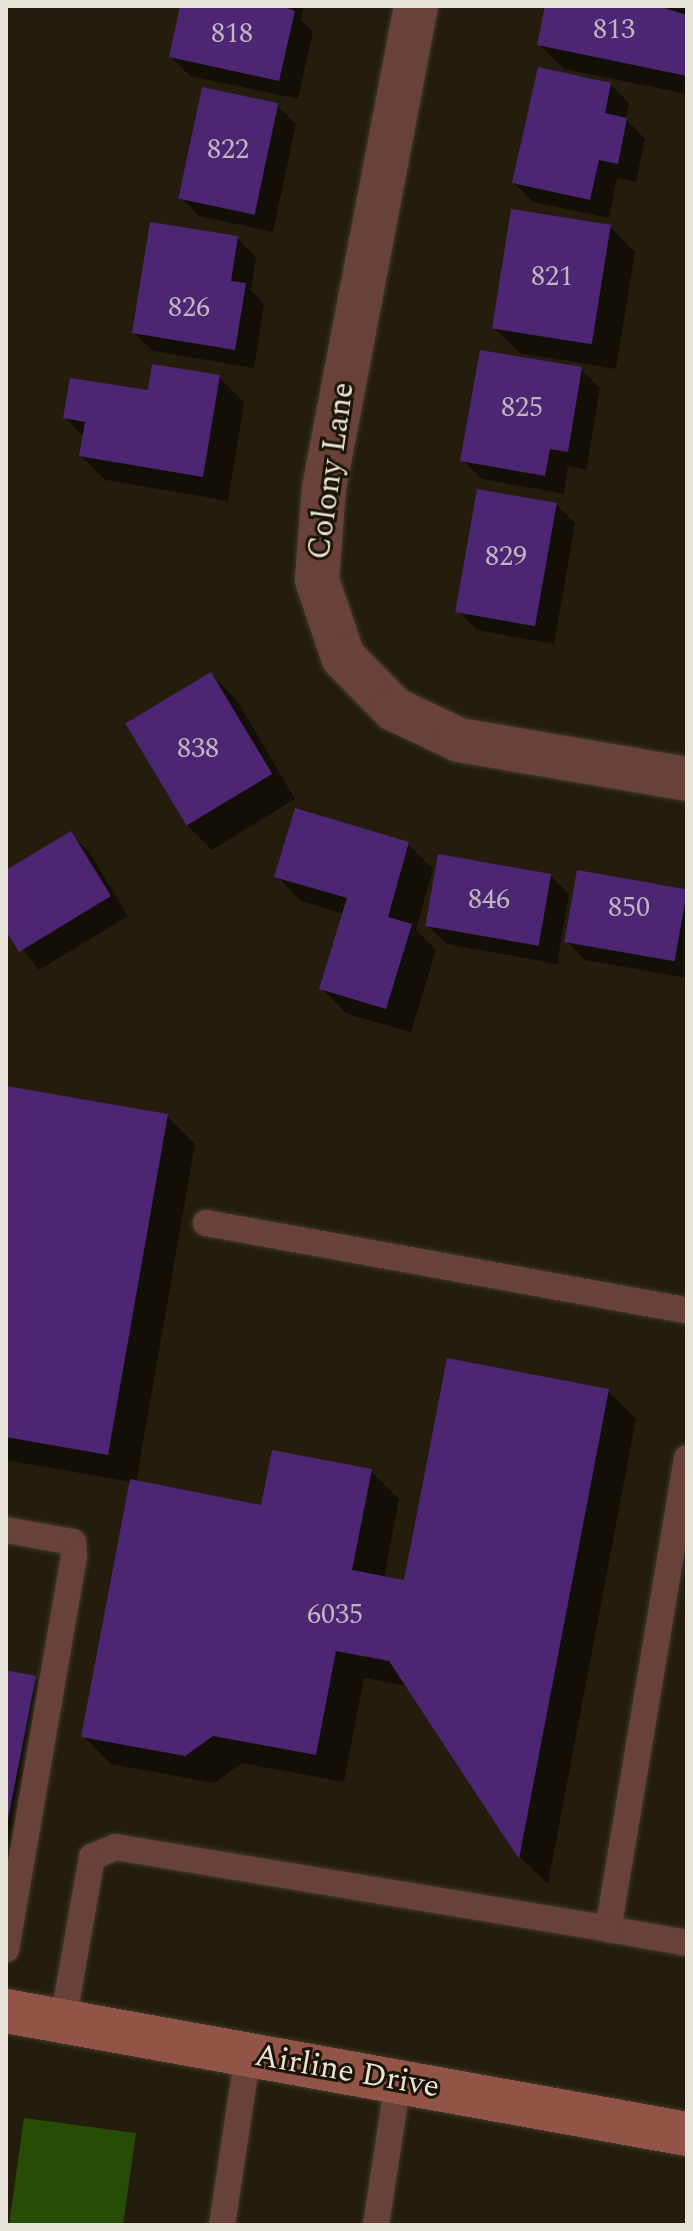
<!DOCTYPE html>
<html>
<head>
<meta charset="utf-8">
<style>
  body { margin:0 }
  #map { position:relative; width:693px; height:2231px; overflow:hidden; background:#241d0e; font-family:Spectral,serif }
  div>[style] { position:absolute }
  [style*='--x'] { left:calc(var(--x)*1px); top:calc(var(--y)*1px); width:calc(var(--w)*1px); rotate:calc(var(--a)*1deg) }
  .green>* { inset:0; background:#274c05 }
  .shadow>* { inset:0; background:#0007 }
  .building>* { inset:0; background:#4c2672; transform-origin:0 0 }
  .roads { filter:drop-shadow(0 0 2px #3f392a) drop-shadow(0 0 2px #3f392a) }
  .service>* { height:26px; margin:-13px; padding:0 13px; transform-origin:13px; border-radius:13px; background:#684138 }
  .minor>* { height:44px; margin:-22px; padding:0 22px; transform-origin:22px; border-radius:22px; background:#684138 }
  .secondary>* { height:44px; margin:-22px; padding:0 22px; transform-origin:22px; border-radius:22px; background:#925446 }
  span { translate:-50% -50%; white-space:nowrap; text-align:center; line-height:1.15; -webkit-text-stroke:6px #1b1406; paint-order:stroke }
  .number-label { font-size:28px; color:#c0b4bf }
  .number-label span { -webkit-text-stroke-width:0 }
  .street-label { font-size:32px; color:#e7e3d9 }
  .frame { position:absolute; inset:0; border:8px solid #e7e3d9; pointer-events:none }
</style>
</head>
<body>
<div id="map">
  <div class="green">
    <div style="clip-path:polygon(24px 2118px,136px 2133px,123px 2225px,9px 2225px)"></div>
  </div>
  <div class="shadow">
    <div style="clip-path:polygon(183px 6px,304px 6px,301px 20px,313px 31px,298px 99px,190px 76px,171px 57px)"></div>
    <div style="clip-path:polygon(547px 6px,687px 6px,687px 94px,564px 69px,539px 45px)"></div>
    <div style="clip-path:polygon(610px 84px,629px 103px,626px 119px,645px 139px,636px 182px,617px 178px,609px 218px,533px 202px,514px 183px)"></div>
    <div style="clip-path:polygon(277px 105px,296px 124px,273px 232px,199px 216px,181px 197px)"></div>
    <div style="clip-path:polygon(610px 227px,635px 252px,616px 369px,520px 353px,495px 329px)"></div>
    <div style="clip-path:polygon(237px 238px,256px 257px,251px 290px,264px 304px,254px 368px,153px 351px,134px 333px)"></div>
    <div style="clip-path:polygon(581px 369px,600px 388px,586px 470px,568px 466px,564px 494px,482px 479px,463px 460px)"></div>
    <div style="clip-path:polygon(219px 377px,244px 402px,228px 501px,106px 480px,81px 456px,84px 437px,65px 418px)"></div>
    <div style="clip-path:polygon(556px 504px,575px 523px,554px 644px,477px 630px,458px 611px)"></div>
    <div style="clip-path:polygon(211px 674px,236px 699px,295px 799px,212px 850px,187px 825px,127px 725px)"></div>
    <div style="clip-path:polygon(70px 833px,89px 852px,128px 916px,39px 970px,6px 927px,6px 873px)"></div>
    <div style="clip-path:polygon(408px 844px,433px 869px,416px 930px,436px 950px,411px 1032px,347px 1014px,322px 989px,344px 914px,301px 901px,276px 876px)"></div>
    <div style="clip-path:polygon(579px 873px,687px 891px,687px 978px,585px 960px,566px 941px)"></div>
    <div style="clip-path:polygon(550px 875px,569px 894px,557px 964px,447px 944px,428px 926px)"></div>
    <div style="clip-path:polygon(6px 1088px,167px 1116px,195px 1144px,136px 1483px,263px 1507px,371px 1471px,399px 1499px,384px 1578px,406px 1582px,608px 1391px,636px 1419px,548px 1884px,521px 1858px,408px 1686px,364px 1678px,344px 1782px,242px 1763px,214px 1783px,111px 1764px,83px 1736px,131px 1482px,6px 1460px)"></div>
    <div style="clip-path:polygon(6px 1672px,35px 1678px,59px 1703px,27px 1873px,6px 1869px)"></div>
  </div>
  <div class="building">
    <div style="clip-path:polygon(180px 6px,282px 6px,295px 11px,279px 81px,169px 57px)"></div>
    <div style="clip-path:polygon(545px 6px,658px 6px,687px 15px,687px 76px,537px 45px)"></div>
    <div style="clip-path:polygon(538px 67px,611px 83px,605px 113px,627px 118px,618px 164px,599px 160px,590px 200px,512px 183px)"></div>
    <div style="left:202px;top:87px;width:78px;height:114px;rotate:12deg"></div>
    <div style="left:511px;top:209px;width:101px;height:121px;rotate:9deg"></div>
    <div style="clip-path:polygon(150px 222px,238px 236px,231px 281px,246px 283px,235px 350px,132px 333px)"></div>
    <div style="clip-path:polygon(480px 350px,582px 367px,568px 452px,550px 449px,545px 476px,460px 461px)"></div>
    <div style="clip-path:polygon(152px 364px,220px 375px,203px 477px,79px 456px,85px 422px,63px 418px,70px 378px,148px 390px)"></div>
    <div style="left:477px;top:489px;width:81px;height:125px;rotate:10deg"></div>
    <div style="left:211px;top:672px;width:119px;height:100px;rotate:59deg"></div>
    <div style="clip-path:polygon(295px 808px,409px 842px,388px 917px,412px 924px,386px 1009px,319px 989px,347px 898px,274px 877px)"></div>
    <div style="clip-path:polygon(71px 831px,111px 896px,19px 952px,6px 931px,6px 870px)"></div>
    <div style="left:438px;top:854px;width:115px;height:73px;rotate:10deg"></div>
    <div style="left:577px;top:870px;width:112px;height:73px;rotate:10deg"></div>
    <div style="clip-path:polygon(6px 1086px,168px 1114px,108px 1455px,6px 1437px)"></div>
    <div style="clip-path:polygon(447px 1358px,609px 1389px,519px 1859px,389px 1661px,336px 1651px,316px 1755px,213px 1736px,185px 1756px,81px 1737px,130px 1479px,261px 1505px,272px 1450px,372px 1469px,352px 1570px,404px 1580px)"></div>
    <div style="clip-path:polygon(6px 1670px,36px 1676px,7px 1824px,6px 1824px)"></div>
  </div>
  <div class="roads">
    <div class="service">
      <div style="--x:206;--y:1223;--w:489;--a:10.3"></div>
      <div style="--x:687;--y:1458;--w:478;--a:99.5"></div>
      <div style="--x:608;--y:1929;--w:80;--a:10"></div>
      <div style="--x:6;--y:1530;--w:68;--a:10.2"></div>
      <div style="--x:73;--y:1542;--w:14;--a:86"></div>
      <div style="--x:74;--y:1556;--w:399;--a:99.8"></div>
      <div style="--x:63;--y:2021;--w:167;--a:-80"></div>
      <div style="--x:92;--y:1857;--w:25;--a:-23"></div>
      <div style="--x:115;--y:1847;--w:500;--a:9.4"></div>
      <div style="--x:222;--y:2225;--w:173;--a:-81.4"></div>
      <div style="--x:376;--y:2225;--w:146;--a:-81.3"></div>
    </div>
    <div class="minor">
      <div style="--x:416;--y:6;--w:491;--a:100.8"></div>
      <div style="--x:324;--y:488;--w:92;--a:94.4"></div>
      <div style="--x:317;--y:580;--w:81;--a:71.3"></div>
      <div style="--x:343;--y:657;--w:73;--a:45.6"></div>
      <div style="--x:394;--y:709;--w:72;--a:25.5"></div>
      <div style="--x:459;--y:740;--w:231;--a:9.7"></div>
    </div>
    <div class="secondary">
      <div style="--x:6;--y:2011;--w:692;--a:10.24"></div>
    </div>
  </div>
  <div class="number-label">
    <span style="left:614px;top:30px">813</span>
    <span style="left:232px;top:34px">818</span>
    <span style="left:228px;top:150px">822</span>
    <span style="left:552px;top:277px">821</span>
    <span style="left:189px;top:308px">826</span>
    <span style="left:522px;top:408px">825</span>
    <span style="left:506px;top:557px">829</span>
    <span style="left:198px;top:749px">838</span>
    <span style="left:489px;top:900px">846</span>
    <span style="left:629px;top:908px">850</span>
    <span style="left:335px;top:1615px">6035</span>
  </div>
  <div class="street-label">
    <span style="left:332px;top:471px;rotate:-82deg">Colony Lane</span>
    <span style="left:347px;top:2072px;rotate:10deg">Airline Drive</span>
  </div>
  <div class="frame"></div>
</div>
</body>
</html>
